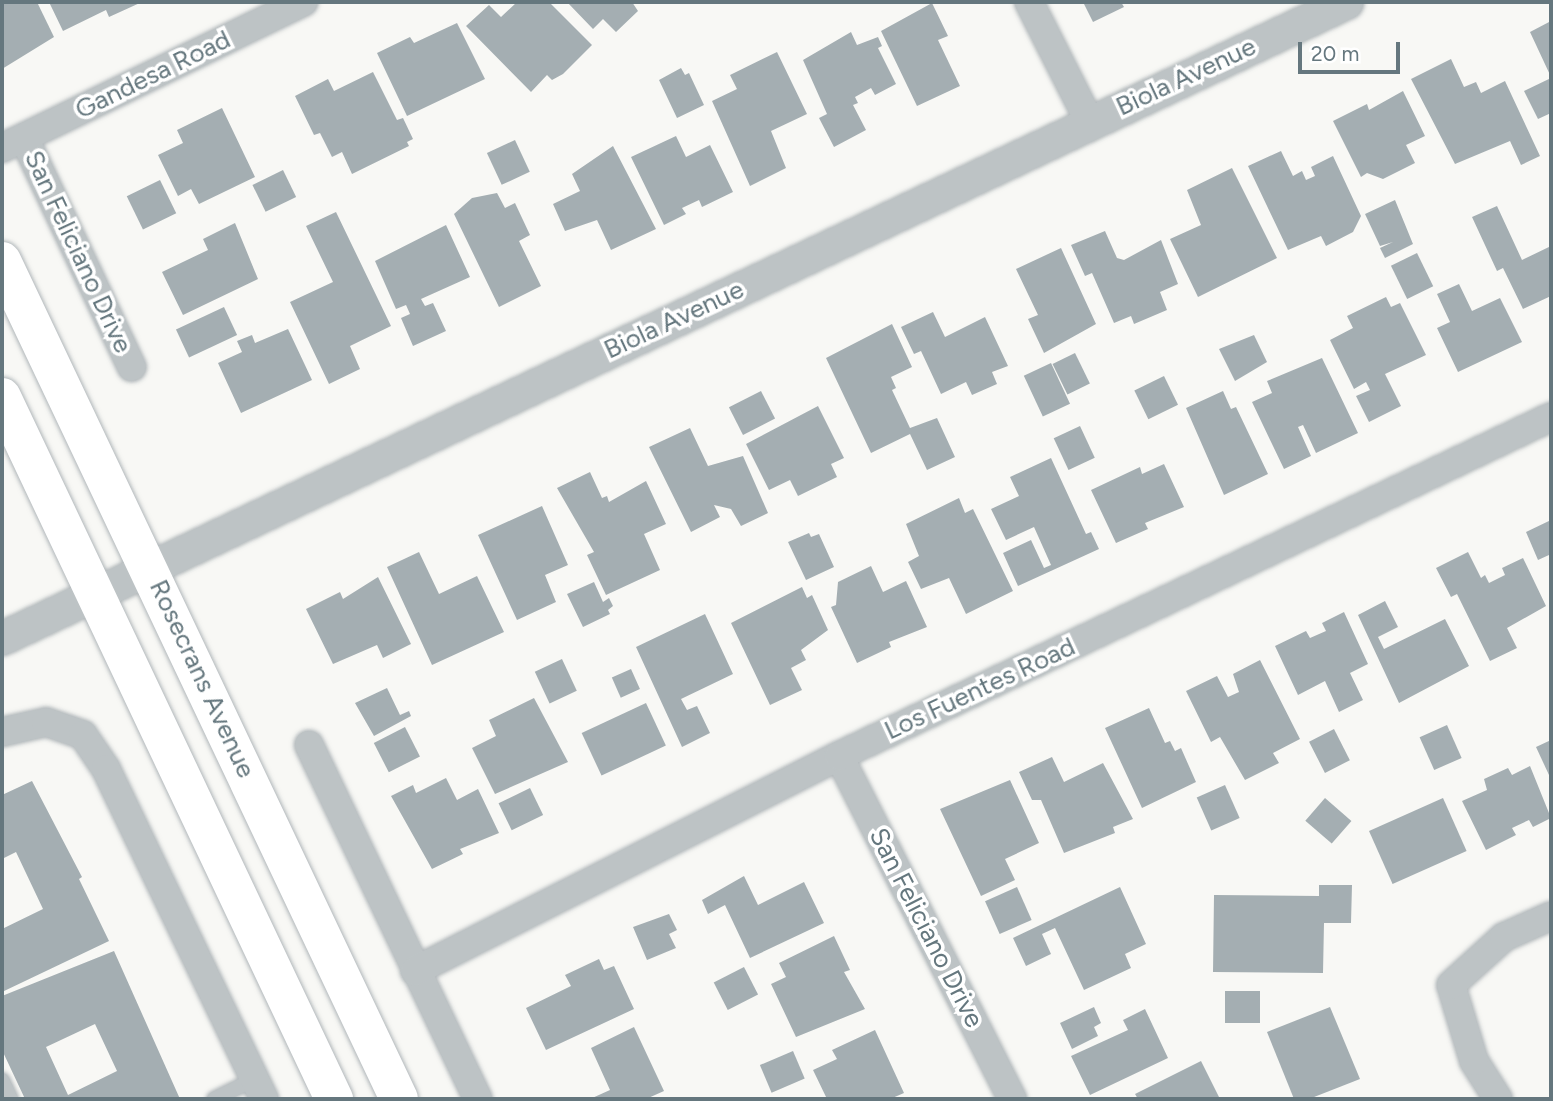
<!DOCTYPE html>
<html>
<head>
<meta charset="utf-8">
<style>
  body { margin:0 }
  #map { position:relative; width:1553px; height:1101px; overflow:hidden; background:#f8f8f5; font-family:Figtree,sans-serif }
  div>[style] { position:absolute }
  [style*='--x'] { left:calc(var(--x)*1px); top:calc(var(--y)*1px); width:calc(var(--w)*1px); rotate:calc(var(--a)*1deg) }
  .building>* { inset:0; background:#a4aeb2; transform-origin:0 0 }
  .roads { filter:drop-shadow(0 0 2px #b1b7ba) drop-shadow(0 0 2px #b1b7ba) }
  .service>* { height:14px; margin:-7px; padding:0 7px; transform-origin:7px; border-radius:7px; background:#bdc3c5 }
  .minor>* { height:28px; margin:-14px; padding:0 14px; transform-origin:14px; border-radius:14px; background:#bdc3c5 }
  .tertiary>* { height:33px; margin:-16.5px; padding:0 16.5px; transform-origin:16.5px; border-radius:16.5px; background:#bdc3c5 }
  .primary>* { height:38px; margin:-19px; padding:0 19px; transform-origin:19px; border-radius:19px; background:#fff }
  span { translate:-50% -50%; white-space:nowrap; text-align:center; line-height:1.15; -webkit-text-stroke:7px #fff; paint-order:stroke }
  .street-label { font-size:26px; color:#65777e }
  .frame { position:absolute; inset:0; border:4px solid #65777e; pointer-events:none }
  .scale { position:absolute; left:1298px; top:42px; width:102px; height:32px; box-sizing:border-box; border:4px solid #65777e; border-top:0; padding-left:9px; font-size:21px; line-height:24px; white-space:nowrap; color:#65777e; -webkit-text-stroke:5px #fff; paint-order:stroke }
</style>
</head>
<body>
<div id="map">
  <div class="building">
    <div style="clip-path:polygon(2px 2px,37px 2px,54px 37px,2px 69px)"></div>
    <div style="clip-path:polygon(49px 2px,142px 2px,109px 17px,106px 10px,63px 31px)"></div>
    <div style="clip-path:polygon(517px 2px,549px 2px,592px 45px,563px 74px,552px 80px,547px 75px,531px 92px,466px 26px,489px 5px,501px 17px)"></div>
    <div style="clip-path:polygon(567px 2px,632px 2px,638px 11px,616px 32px,603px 19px,593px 29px)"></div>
    <div style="clip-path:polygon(1083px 2px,1121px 2px,1124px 7px,1093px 22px)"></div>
    <div style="clip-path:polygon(932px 3px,948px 36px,938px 40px,960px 86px,917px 106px,881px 31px)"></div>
    <div style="clip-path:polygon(1551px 21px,1551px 77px,1530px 32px)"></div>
    <div style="clip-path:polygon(457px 23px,485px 79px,407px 116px,377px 53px,410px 37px,414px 43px)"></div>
    <div style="clip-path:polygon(851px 32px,857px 45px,878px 37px,882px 46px,878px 48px,896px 84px,875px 95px,871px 88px,855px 97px,858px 103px,853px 105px,866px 130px,834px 147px,819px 118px,827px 114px,803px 60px)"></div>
    <div style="clip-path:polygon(777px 52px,807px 114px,771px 131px,786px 168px,750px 186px,712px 101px,737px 89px,730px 75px)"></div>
    <div style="clip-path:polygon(1451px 59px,1464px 87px,1476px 82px,1481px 93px,1505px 81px,1540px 156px,1521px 165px,1510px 141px,1455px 164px,1411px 79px)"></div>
    <div style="clip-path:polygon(681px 68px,685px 75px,689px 73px,704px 105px,677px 118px,659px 80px)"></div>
    <div style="clip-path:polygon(373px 72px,397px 120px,403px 118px,413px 139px,407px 142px,409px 146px,352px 174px,342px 152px,332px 157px,320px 133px,314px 135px,295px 96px,328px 79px,334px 91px)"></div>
    <div style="clip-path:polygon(1551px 78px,1551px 113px,1538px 119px,1524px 91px)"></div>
    <div style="clip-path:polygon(1403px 91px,1425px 136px,1406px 145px,1415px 163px,1383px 179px,1367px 173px,1361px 177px,1333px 121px,1367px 104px,1369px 110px)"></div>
    <div style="clip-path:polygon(222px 108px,255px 177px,199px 204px,191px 189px,178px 196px,158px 155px,183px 143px,177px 130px)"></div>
    <div style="clip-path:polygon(676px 136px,686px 157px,710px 145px,733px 192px,702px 207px,699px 200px,682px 208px,686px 214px,664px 225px,631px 157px)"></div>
    <div style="left:515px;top:140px;width:35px;height:31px;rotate:65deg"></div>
    <div style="clip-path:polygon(613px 146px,656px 229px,611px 250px,597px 220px,565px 231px,553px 204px,580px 191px,572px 174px)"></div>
    <div style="clip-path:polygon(1281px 151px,1293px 176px,1302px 171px,1306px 180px,1315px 176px,1311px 167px,1333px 156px,1361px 216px,1353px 232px,1326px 246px,1321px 236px,1288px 250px,1248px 166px)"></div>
    <div style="clip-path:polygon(1232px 168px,1277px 258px,1198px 297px,1170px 239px,1201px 225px,1187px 190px)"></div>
    <div style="left:283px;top:170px;width:30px;height:34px;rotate:64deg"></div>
    <div style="left:160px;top:180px;width:37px;height:37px;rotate:64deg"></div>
    <div style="clip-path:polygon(497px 193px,505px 208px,515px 203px,530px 235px,519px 241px,541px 286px,499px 307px,454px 214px,472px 198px)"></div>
    <div style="clip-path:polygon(1395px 200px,1413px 244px,1385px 258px,1380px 248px,1393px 242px,1380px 246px,1365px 214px)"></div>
    <div style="clip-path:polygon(1497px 206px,1522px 260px,1551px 246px,1551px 296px,1523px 309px,1503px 268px,1497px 271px,1472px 217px)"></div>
    <div style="clip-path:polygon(336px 212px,391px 326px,350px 346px,360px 369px,329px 384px,290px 302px,333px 282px,306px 226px)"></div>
    <div style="clip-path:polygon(235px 223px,258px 279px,183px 315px,162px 272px,208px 250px,203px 239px)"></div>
    <div style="clip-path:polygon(446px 225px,470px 277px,421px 299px,425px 306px,433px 303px,446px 331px,413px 346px,401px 318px,410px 314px,406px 305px,396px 309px,375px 261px)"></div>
    <div style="clip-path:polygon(1105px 231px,1117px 258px,1124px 260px,1161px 240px,1178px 284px,1160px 292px,1167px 310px,1134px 324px,1131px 316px,1114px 323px,1092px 273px,1085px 276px,1071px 245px)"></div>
    <div style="clip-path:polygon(1061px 248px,1096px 324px,1044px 353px,1028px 319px,1038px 315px,1016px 269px)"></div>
    <div style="left:1417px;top:253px;width:37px;height:29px;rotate:64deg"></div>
    <div style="clip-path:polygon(1459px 284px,1472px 311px,1500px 298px,1522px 342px,1458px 372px,1437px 328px,1450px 322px,1437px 294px)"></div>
    <div style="clip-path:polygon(1386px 297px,1391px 307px,1400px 303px,1426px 355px,1385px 374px,1401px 406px,1369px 422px,1356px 396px,1370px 390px,1366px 382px,1354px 389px,1330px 340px,1353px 328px,1347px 316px)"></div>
    <div style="left:224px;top:307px;width:31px;height:53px;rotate:65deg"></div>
    <div style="clip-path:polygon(933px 312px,945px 337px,985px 317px,1008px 366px,992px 372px,997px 384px,972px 395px,966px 382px,941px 394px,921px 351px,914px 354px,901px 327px)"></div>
    <div style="clip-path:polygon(892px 324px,912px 367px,891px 377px,896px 388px,892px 390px,910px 428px,937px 418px,955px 457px,927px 470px,910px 434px,871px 453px,826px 358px)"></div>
    <div style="clip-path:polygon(288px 329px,312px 380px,241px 413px,218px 363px,242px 352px,237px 341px,252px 335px,255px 343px)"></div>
    <div style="clip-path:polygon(1254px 335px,1267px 362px,1235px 381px,1219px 349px)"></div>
    <div style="left:1075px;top:353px;width:34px;height:25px;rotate:64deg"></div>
    <div style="clip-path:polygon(1322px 358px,1358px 433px,1316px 453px,1303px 425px,1298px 427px,1311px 456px,1284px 469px,1252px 402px,1272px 393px,1267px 381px)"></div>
    <div style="left:1051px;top:363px;width:45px;height:30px;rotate:65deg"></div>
    <div style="left:1164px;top:376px;width:32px;height:33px;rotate:64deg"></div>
    <div style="left:761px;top:391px;width:31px;height:36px;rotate:63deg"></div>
    <div style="clip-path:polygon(1223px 391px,1231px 409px,1236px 407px,1268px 474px,1224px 495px,1186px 408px)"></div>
    <div style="clip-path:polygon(818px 406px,844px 458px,831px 464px,837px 477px,798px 496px,790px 480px,769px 490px,746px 444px)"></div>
    <div style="left:1080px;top:426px;width:35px;height:29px;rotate:65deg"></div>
    <div style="clip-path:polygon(690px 428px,708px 466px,743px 456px,768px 513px,741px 526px,731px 509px,714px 505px,720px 517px,691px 532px,649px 447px)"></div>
    <div style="clip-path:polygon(1051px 458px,1086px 534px,1091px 532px,1099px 549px,1018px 586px,1003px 553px,1031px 540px,1044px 568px,1051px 565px,1034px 527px,1006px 540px,991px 509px,1019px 496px,1010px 477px)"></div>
    <div style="clip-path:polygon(1164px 464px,1184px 507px,1145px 523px,1148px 529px,1116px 543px,1091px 490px,1140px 467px,1142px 474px)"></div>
    <div style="clip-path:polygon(590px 472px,602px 498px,607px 496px,609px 502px,646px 481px,666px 524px,644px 534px,660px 570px,606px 595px,587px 555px,594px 552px,557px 488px)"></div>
    <div style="clip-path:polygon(959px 498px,965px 513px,973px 509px,1013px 591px,966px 614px,949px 578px,921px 589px,908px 562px,919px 556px,906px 524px)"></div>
    <div style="clip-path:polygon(542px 506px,568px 565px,545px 575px,556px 602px,517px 620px,478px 535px)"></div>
    <div style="clip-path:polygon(1551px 520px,1551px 560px,1549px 555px,1538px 560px,1526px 532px)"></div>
    <div style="clip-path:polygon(809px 533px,811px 537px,819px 534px,834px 567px,806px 580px,788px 542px)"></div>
    <div style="clip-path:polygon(419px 552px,439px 594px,477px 576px,504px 632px,432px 665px,387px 567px)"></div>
    <div style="clip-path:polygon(1468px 552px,1481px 578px,1485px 575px,1489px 583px,1505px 575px,1502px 568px,1523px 558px,1546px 606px,1507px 628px,1517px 648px,1490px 661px,1457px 594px,1451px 597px,1436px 568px)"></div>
    <div style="clip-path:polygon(871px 566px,883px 592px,906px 581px,927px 627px,889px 642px,891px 647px,857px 663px,831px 607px,836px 605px,838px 582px)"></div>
    <div style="clip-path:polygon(378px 577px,411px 644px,383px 658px,377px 645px,333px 664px,306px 609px,340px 592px,343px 599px)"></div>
    <div style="clip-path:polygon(594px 582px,603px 602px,609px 598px,613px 606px,608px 610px,610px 614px,583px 627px,567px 594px)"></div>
    <div style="clip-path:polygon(802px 587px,807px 598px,812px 595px,828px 630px,801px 650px,806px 660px,791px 668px,802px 690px,770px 705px,731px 623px)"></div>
    <div style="clip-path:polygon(1385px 601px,1398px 627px,1378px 637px,1384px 649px,1445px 619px,1469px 666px,1399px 703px,1358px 615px)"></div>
    <div style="clip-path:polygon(1344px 612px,1368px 664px,1350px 673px,1363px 700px,1339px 712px,1325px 681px,1298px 695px,1275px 646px,1306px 631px,1310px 638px,1326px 631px,1322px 623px)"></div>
    <div style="clip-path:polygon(705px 614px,733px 674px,681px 699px,687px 710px,697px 706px,710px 733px,682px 747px,636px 647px)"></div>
    <div style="left:562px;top:659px;width:35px;height:30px;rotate:65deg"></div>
    <div style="clip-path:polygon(1260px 660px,1300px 739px,1273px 753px,1279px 763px,1245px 780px,1220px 737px,1211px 742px,1186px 691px,1217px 676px,1228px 697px,1239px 692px,1233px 674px)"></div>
    <div style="left:631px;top:669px;width:22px;height:21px;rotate:66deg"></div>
    <div style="clip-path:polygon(387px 688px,400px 715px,409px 711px,411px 716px,374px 736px,355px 703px)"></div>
    <div style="clip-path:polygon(534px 698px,568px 762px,495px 794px,472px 748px,496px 736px,489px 720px)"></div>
    <div style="left:646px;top:703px;width:47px;height:71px;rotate:65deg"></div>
    <div style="clip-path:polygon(1149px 708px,1165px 743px,1170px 741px,1175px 751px,1181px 748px,1196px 782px,1142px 808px,1105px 728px)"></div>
    <div style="left:1447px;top:725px;width:36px;height:30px;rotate:66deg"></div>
    <div style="left:405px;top:727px;width:33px;height:35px;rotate:63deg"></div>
    <div style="left:1334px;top:729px;width:35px;height:28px;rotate:63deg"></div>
    <div style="clip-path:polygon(1551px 740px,1551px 773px,1549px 775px,1536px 747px)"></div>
    <div style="clip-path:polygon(1052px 757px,1064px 782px,1103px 763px,1133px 819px,1113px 827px,1115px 833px,1064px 853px,1041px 800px,1032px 800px,1019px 772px)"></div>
    <div style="clip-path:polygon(1530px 766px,1551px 818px,1533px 827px,1529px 820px,1512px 828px,1516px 835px,1486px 850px,1462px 801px,1487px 790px,1484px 779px,1508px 768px,1512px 775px)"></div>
    <div style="clip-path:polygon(446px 778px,457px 800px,478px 789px,499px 833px,460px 849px,463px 854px,432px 869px,391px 796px,413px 785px,416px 793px)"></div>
    <div style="clip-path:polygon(1010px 780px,1039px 843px,1005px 859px,1015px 880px,981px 896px,940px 809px)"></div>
    <div style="clip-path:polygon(32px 781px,82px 877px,79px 879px,109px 941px,2px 992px,2px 929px,43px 909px,16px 852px,2px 859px,2px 795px)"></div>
    <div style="left:1225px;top:785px;width:36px;height:31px;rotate:66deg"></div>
    <div style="left:530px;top:788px;width:30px;height:35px;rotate:64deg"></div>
    <div style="left:1325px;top:798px;width:35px;height:30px;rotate:41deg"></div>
    <div style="left:1443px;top:798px;width:58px;height:81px;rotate:66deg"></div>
    <div style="clip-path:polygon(744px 876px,758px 905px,804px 882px,824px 923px,750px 958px,725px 905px,708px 914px,702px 900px)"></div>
    <div style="clip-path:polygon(1319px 885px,1352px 885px,1351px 923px,1324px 923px,1323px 973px,1213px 972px,1214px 895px,1319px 896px)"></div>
    <div style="left:1017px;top:887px;width:36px;height:35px;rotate:66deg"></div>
    <div style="clip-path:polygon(1120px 887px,1146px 944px,1125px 954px,1131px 968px,1084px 990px,1055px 928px,1042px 934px,1051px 954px,1026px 966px,1013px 938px)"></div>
    <div style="clip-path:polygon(669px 914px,677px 930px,669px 934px,676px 948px,647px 960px,633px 927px)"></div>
    <div style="clip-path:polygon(834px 936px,850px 970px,844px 972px,865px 1009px,796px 1037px,771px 984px,786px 977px,779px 963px)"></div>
    <div style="clip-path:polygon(evenodd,114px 951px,180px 1099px,25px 1099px,2px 1050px,2px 996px,114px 951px,95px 1024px,117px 1071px,68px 1095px,46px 1047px,95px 1024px)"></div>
    <div style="clip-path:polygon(599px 959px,604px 970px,614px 966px,634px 1009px,546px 1050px,526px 1008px,571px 986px,565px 975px)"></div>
    <div style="left:744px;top:967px;width:31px;height:34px;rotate:63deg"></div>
    <div style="left:1225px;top:991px;width:35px;height:32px"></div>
    <div style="clip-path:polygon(1094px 1007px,1101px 1023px,1094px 1027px,1098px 1036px,1072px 1049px,1060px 1023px)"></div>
    <div style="clip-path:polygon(1330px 1007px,1360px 1079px,1309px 1099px,1294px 1099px,1267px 1032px)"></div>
    <div style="clip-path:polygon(1145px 1009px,1168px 1058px,1090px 1095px,1071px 1056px,1128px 1030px,1123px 1020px)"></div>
    <div style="clip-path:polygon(634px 1027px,664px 1091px,646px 1099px,590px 1099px,610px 1090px,591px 1048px)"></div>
    <div style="clip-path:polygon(875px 1030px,904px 1093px,890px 1099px,827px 1099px,813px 1070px,837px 1059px,832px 1050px)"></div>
    <div style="left:793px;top:1051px;width:30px;height:36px;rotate:67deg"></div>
    <div style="clip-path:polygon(1201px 1061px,1220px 1099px,1138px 1099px,1135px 1094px)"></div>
  </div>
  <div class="roads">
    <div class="service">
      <div style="--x:2;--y:1080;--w:21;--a:65"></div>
      <div style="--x:214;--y:1099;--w:46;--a:-26"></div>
    </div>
    <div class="minor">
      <div style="--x:1029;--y:2;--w:136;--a:63.2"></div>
      <div style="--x:24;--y:138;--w:253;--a:64.8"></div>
      <div style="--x:2;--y:148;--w:335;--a:-25.9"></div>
      <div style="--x:2;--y:732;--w:45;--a:-12.8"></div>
      <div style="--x:46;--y:722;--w:39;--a:19"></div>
      <div style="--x:83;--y:735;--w:41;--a:55.9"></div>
      <div style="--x:106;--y:769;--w:366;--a:64.4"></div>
      <div style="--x:309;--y:745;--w:392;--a:64.5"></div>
      <div style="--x:839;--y:756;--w:384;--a:63.2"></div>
      <div style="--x:415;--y:971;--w:475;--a:-26.9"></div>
      <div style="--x:839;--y:756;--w:789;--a:-25.46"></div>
      <div style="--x:1498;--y:1099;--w:45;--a:-122.3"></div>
      <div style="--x:1474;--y:1061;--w:79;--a:-106.8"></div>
      <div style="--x:1451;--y:985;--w:72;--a:-42.2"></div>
      <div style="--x:1504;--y:937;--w:51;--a:-24.1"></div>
    </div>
    <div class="tertiary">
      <div style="--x:2;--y:638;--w:1487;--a:-25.32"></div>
    </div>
    <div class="primary">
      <div style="--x:2;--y:261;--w:927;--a:64.65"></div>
      <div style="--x:2;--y:397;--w:777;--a:64.69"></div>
    </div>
  </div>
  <div class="street-label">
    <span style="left:153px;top:75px;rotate:-26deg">Gandesa Road</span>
    <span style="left:1186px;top:77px;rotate:-25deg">Biola Avenue</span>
    <span style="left:78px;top:252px;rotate:65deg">San Feliciano Drive</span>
    <span style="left:674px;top:320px;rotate:-25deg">Biola Avenue</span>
    <span style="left:202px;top:679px;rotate:65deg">Rosecrans Avenue</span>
    <span style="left:980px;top:689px;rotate:-25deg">Los Fuentes Road</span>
    <span style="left:926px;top:928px;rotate:63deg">San Feliciano Drive</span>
  </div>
  <div class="frame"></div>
  <div class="scale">20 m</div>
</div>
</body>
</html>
